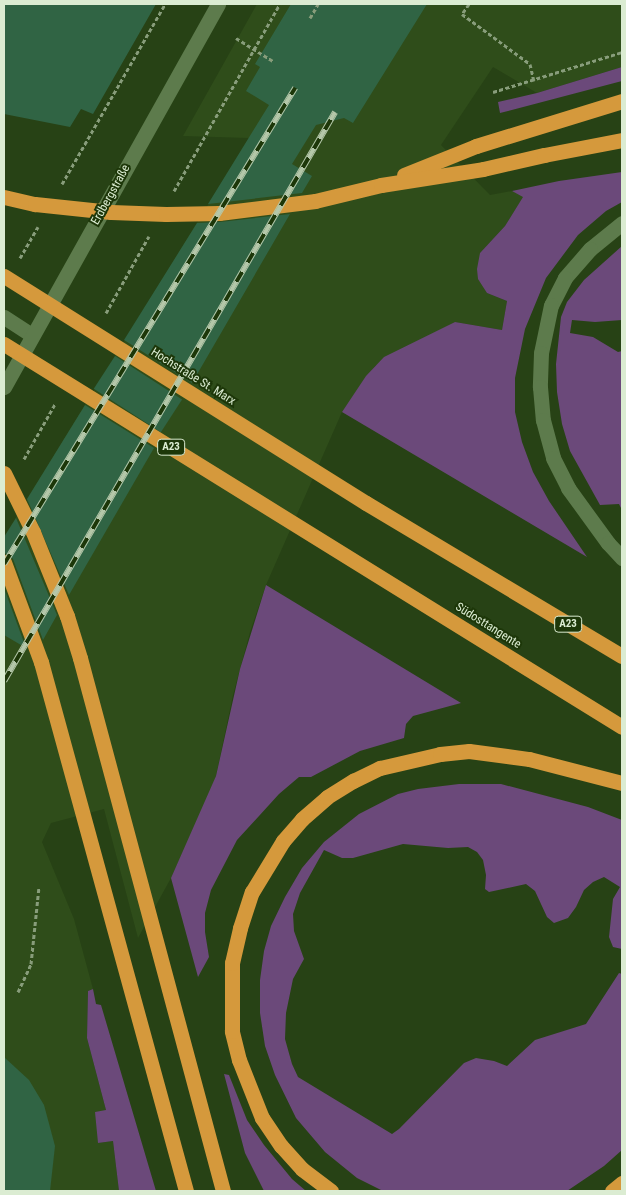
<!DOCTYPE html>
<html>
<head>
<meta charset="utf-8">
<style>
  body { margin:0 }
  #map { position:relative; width:626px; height:1195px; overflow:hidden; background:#274215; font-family:"Roboto Condensed",sans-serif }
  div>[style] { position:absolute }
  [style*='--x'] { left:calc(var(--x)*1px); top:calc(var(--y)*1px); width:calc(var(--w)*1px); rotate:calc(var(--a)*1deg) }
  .built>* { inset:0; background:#2f4d1a }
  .green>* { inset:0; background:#6b497a }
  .building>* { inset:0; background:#306444; transform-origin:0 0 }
  .path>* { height:3px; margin-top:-1.5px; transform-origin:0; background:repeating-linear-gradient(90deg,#889d7b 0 4px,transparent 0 6.5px) }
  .minor>* { height:15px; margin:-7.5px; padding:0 7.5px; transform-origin:7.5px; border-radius:7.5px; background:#5d7b4c }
  .highway>* { height:15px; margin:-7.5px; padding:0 7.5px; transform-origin:7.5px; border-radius:7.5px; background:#d5993c }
  .rail>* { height:5.5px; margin-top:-2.75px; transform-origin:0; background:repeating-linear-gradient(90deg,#1d3709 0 11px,#b4c7a9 0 22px); box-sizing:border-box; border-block:1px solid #b4c7a9 }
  span { translate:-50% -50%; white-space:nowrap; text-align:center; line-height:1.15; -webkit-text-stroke:4px #1d3709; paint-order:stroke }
  .shield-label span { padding:1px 4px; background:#1d3709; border:1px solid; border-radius:4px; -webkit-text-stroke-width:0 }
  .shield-label { font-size:11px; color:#dbecd2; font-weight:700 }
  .street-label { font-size:12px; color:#dbecd2 }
  .frame { position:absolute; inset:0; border:5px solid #dbecd2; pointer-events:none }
</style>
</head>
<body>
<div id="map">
  <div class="built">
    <div style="clip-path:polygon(257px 4px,622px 4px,622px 67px,537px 93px,493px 67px,441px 145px,490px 195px,512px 191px,524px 196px,505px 226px,480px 253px,487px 293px,507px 301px,502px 330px,455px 322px,375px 366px,342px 412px,266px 585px,250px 632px,233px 695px,216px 776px,209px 796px,171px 878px,138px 938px,104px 809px,51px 823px,42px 842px,74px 919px,93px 989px,88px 991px,87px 1038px,106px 1110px,98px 1143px,113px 1141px,119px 1191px,4px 1191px,4px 537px,249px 138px,183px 136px)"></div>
  </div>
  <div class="green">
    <div style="clip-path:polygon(622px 67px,622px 81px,500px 113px,498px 102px,537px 93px)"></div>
    <div style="clip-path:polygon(622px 172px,622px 202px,606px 211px,578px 235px,546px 278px,525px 329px,515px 378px,515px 412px,522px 442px,533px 472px,549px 501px,587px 557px,342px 412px,366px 376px,384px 357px,455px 322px,502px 330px,507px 301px,487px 293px,478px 279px,477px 269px,480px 253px,505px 226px,523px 197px,512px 191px,559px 181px)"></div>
    <div style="clip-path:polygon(622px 246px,622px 320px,595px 322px,572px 320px,570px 333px,593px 337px,618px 352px,622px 351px,622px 510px,619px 504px,600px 505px,570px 451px,562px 424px,557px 392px,556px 364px,561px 317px,567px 302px,584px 280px)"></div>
    <div style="clip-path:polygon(266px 585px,461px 703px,413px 716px,406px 724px,404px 738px,360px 751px,311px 777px,299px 777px,279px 794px,237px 840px,211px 890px,205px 913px,205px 932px,209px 957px,198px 977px,171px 878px,216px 776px,240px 669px)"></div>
    <div style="clip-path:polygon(459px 784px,501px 784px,588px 807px,622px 820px,622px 949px,613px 947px,609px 937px,613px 899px,620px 887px,604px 877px,593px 882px,584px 890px,576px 907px,568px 918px,554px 923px,547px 917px,535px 891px,526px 884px,489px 892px,485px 889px,486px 875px,483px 860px,477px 852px,468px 847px,448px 848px,403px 844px,353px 858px,342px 858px,324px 850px,300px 893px,293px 914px,294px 931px,304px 959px,293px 979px,286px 1013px,285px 1039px,292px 1064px,298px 1077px,392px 1134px,399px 1129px,464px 1063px,476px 1058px,494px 1061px,507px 1066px,535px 1040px,586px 1024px,619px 973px,622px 974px,622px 1150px,604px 1166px,567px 1191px,383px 1191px,357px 1178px,325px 1152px,296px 1118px,275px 1075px,265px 1046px,260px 1013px,260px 980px,264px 951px,271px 926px,285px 897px,302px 868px,324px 842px,359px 814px,398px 794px,418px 789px)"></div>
    <div style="clip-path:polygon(93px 989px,96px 1004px,101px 1005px,156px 1191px,119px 1191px,113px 1141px,98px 1143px,95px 1112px,106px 1110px,87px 1038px,88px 991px)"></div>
    <div style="clip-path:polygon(224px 1074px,229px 1075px,247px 1120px,264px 1145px,292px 1179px,306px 1191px,264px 1191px,245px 1153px)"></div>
  </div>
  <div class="building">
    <div style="clip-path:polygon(4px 4px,156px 4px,93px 114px,81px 109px,70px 127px,4px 114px)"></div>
    <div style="clip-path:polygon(291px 4px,427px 4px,353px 123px,344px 118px,316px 125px,292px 164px,312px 176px,302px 193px,208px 204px,269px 105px,246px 91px,260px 67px,255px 64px)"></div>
    <div style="clip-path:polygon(290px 214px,192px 383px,124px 340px,197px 223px,220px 222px)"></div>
    <div style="left:115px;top:356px;width:80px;height:39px;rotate:33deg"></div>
    <div style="clip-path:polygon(85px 405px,154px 448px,69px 595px,27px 499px)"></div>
    <div style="clip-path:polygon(16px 518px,57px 615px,43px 640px,13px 559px,10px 555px,4px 553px,4px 537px)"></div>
    <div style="clip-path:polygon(4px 588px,26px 648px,4px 635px)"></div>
    <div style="clip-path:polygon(4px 1057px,29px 1080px,44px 1105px,55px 1146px,50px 1191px,4px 1191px)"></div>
  </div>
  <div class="path">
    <div style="--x:469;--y:4;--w:12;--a:125"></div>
    <div style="--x:462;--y:14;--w:84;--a:36.3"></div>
    <div style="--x:530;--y:64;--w:17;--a:77"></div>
    <div style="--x:310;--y:18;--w:16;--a:-60"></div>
    <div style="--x:236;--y:38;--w:44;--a:31.9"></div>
    <div style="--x:493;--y:92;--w:135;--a:-17.2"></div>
    <div style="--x:62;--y:184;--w:207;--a:-60.2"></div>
    <div style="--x:174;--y:191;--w:215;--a:-60.5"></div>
    <div style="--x:20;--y:258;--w:36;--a:-60"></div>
    <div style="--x:106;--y:313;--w:88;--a:-60.8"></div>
    <div style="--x:24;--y:459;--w:63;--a:-60.6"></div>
    <div style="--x:18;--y:992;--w:31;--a:-65"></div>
    <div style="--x:31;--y:964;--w:77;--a:-84.1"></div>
  </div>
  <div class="minor">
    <div style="--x:622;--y:223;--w:41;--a:140.9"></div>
    <div style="--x:590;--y:249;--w:38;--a:131"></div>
    <div style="--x:565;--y:278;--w:30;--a:117"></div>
    <div style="--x:551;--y:305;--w:49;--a:101.8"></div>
    <div style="--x:541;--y:353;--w:34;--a:92"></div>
    <div style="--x:540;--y:387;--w:33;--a:85"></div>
    <div style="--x:543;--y:420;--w:39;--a:75"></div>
    <div style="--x:553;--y:458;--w:34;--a:63"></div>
    <div style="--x:568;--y:488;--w:68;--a:54"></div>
    <div style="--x:608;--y:543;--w:21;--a:47"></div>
    <div style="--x:4;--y:317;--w:33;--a:33"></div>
    <div style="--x:4;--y:387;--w:439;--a:-60.8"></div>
  </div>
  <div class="highway">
    <div style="--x:404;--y:175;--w:78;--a:-21.9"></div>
    <div style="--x:476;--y:146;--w:153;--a:-17.1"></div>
    <div style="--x:4;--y:197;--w:32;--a:13"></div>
    <div style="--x:35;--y:204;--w:76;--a:6"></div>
    <div style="--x:111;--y:212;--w:55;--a:2.1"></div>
    <div style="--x:166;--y:214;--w:53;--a:-1.1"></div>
    <div style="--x:219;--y:213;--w:97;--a:-7.1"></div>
    <div style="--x:315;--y:201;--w:68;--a:-13.6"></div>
    <div style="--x:381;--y:185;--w:103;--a:-8.9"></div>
    <div style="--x:483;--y:169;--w:63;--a:-12.9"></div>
    <div style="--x:544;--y:155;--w:79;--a:-10.9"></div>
    <div style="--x:4;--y:276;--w:427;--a:32.1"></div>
    <div style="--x:366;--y:503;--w:298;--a:30.9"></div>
    <div style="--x:4;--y:344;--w:727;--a:31.79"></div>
    <div style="--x:4;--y:473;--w:66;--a:63.8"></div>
    <div style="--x:33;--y:532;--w:91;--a:68"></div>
    <div style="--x:67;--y:616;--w:44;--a:72.8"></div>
    <div style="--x:80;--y:658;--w:552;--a:74.98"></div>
    <div style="--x:4;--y:562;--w:107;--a:69.7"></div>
    <div style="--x:41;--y:662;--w:549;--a:74.67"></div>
    <div style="--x:331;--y:1191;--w:36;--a:-143"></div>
    <div style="--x:302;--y:1169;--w:31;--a:-132"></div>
    <div style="--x:281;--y:1146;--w:34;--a:-124"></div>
    <div style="--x:262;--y:1118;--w:62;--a:-111.6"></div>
    <div style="--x:239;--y:1060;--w:30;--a:-104"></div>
    <div style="--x:232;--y:1031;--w:68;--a:-90"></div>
    <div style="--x:232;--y:963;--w:36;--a:-77"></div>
    <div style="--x:240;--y:928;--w:38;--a:-72"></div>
    <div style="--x:252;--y:892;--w:60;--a:-58.7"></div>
    <div style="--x:283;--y:841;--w:29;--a:-49"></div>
    <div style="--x:302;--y:819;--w:33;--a:-41"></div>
    <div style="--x:327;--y:797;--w:31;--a:-32"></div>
    <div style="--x:353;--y:781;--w:30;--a:-26"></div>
    <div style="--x:380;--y:768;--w:62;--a:-13.1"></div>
    <div style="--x:440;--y:754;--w:29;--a:-6"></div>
    <div style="--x:469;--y:751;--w:61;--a:7.6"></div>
    <div style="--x:529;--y:759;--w:96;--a:14.5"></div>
    <div style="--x:612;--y:1191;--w:13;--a:-39"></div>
  </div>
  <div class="rail">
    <div style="--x:4;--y:564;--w:558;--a:-58.56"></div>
    <div style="--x:4;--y:681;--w:658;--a:-59.81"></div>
  </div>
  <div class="shield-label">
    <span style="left:171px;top:447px">A23</span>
    <span style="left:568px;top:624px">A23</span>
  </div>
  <div class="street-label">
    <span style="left:111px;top:195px;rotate:-61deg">Erdbergstraße</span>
    <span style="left:193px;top:377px;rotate:32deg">Hochstraße St. Marx</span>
    <span style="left:488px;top:626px;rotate:32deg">Südosttangente</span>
  </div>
  <div class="frame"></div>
</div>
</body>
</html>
